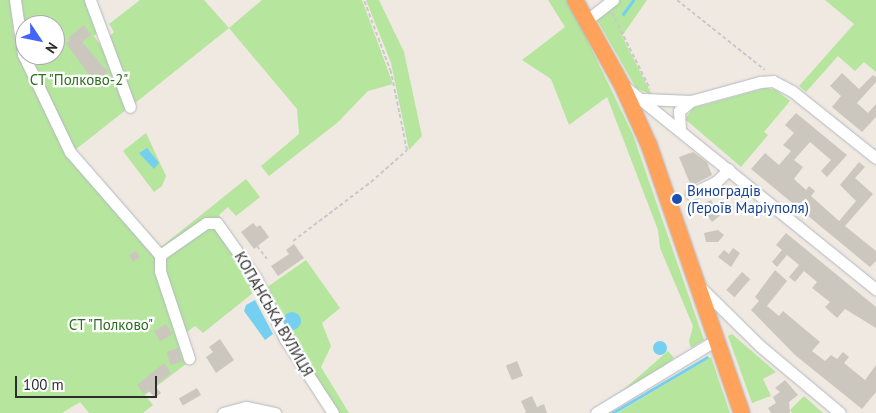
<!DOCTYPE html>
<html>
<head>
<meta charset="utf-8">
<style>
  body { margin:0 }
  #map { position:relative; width:876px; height:413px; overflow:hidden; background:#efe9e1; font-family:"PT Sans",sans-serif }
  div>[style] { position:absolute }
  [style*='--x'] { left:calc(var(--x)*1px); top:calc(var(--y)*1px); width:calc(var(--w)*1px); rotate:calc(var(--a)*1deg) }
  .green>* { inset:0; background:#b6e59e; transform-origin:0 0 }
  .water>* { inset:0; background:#75cff0 }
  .round { border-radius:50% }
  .stream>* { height:3px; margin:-1.5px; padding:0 1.5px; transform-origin:1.5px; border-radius:1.5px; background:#75cff0 }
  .building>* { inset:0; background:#cbc7bf; transform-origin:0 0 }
  .path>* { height:2px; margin-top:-1px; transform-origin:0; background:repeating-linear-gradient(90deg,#c9c9c9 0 4px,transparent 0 6.5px) }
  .roads { filter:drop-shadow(0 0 1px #b4b7c1) drop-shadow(0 0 1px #b4b7c1) }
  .minor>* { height:11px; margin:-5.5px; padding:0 5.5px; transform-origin:5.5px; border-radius:5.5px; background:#fff }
  .highway>* { height:16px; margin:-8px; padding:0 8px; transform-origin:8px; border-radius:8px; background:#ffa35c }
  .dots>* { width:14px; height:14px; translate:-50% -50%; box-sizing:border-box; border:2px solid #fff; border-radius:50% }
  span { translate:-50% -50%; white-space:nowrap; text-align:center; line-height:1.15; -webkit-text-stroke:4.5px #fff; paint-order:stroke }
  .park-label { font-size:15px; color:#2c6e1b }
  .transit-label { font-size:15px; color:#164399 }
  .left { translate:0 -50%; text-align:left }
  .street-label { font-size:15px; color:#2e2e2e }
  .north { position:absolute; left:15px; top:15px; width:50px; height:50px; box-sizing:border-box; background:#fff; border:1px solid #ababab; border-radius:50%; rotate:124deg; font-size:14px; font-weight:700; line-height:20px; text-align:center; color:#2e2e2e }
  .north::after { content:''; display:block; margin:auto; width:18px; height:22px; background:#4264fb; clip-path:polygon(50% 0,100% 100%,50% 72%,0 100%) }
  .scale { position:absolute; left:15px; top:376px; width:142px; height:22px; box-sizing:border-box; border:2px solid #2e2e2e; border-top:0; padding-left:6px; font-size:15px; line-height:18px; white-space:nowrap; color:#2e2e2e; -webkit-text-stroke:4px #fff; paint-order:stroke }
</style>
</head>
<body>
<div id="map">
  <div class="green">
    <div style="clip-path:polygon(0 0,10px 0,15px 44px,65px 151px,156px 254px,186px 364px,145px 395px,153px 405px,143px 413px,89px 413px,80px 402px,62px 413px,0 413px)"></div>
    <div style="clip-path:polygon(20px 0,85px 0,98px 32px,94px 36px,103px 49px,127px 109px,75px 150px,28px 55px,55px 55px,55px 25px,25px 25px,25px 48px)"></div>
    <div style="clip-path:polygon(140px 0,204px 0,229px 28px,262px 0,362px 0,393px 84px,368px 91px,337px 123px,269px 176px,261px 166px,299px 134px,297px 109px,229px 28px,134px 104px,110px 36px,114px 32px,109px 24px)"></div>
    <div style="clip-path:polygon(366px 0,379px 0,404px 52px,422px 136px,409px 150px,391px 63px)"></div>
    <div style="clip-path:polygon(548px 0,568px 0,633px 135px,704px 340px,691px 348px,689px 341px,693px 326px,660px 248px,658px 230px,607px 97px,569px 125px,551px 79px,522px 60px,565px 27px)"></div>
    <div style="clip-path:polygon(616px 0,647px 0,622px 36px,652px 95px,636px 88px,595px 16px,608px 6px,612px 13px,609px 6px)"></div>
    <div style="clip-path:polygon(825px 0,876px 0,876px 72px,864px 62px,855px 71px,838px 56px,806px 92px,799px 86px,854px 24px)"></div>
    <div style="clip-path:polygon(766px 88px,776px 90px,790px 101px,764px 132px,768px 135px,741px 167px,685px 119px,693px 108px)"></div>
    <div style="clip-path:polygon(146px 133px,166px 176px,162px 186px,154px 192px,123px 151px)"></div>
    <div style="clip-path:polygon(87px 165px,161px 247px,246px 179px,260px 197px,236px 216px,228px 207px,219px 215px,225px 224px,216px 220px,163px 251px)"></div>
    <div style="clip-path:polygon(212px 224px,259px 288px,203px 333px,195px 326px,183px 335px,164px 271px,165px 259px)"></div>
    <div style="clip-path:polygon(306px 260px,340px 308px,322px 323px,331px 346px,321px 367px,349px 413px,337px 413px,293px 346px,266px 288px)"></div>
    <div style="clip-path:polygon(732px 334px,776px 372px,763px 379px,771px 396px,752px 403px,728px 336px)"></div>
    <div style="left:668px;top:351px;width:9px;height:100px;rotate:49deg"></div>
    <div style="clip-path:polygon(711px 357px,730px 413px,617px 413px)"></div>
    <div style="clip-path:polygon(804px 396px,823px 413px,792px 413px,790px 410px)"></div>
  </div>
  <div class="water">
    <div style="clip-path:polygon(147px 148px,159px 163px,154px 169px,139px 153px)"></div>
    <div style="clip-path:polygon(255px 300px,273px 334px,265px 340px,244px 311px,246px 305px)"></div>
    <div class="round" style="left:283px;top:312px;width:18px;height:18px"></div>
    <div class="round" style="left:653px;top:341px;width:14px;height:14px"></div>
  </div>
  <div class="stream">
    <div style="--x:623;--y:14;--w:17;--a:-54"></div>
    <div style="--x:612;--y:413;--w:110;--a:-30.5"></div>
  </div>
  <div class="building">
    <div style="clip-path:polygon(84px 25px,91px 35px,82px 42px,108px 72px,94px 82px,66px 43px,70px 40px,68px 38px)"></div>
    <div style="clip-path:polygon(842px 73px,859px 89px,873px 75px,876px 77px,876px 82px,857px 103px,868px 113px,876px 104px,876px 117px,862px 132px,832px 107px,841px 96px,830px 86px)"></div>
    <div style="clip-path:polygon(796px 113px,847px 155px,827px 177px,821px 171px,831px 160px,810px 142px,794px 160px,803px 167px,794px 179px,806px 190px,809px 186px,815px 191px,811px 196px,839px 221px,856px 201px,840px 185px,859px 162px,865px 167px,855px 178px,873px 194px,845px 226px,876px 251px,876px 261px,870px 267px,751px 169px,765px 153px,779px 165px,791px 151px,783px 145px,794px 133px,785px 125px)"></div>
    <div style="clip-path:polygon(693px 152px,707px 162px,712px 175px,691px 186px,679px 157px)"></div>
    <div style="clip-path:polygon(711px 200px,715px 207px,724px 202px,728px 209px,712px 222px,700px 205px)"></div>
    <div style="clip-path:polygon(253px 223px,257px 227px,260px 225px,269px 237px,254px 249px,241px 232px)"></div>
    <div style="clip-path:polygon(718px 230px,724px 235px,718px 242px,706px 242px,704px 233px)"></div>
    <div style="clip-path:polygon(786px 233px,876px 307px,876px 328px,845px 309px,837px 318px,825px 307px,830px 302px,812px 288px,817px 282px,804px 271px,795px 282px,789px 277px,799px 265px,787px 255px,777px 267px,772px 262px,782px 250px,776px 245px)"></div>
    <div style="clip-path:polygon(294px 244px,304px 258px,278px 276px,271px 266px,289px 254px,286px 250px)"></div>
    <div style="clip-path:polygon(733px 248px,740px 253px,731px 267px,718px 257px,724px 250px,729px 254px)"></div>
    <div style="clip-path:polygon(136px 251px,140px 257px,133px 262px,129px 255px)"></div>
    <div style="clip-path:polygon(775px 270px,787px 281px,767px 306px,779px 316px,783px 311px,820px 342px,812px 351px,825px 361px,831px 355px,837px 359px,843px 352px,849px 357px,844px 363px,865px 380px,876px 365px,876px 392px,862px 409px,795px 355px,751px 310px,759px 301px,755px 297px)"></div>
    <div style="left:742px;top:272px;width:11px;height:24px;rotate:41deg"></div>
    <div style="left:166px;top:324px;width:12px;height:14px;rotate:59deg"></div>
    <div style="clip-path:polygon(220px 339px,234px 360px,216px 373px,206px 357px,213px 352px,209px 347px)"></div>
    <div style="left:178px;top:348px;width:14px;height:12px;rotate:73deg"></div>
    <div style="left:517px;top:361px;width:16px;height:12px;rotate:68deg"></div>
    <div style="clip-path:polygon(164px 363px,171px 373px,155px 386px,161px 393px,155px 398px,149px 391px,144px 394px,137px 385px)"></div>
    <div style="clip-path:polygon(785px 380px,798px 395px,789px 402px,790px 413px,771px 413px,768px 408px,776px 403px,773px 397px,780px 392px,775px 388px)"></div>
    <div style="left:197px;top:388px;width:8px;height:21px;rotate:60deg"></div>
    <div style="clip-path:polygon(532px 396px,537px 407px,544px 404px,547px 413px,524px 413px,526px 412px,521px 401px)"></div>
  </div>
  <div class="path">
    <div style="--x:677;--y:0;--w:112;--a:38.5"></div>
    <div style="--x:612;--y:13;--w:85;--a:63.4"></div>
    <div style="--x:293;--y:241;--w:98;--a:-37.1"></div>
    <div style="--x:371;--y:182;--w:48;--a:-41.6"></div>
    <div style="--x:407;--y:150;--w:80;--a:-101.6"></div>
    <div style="--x:391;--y:72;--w:77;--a:-110.6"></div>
    <div style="--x:257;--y:246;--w:16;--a:52"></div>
  </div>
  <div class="roads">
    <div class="minor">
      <div style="--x:15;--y:0;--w:55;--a:81.6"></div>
      <div style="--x:23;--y:54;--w:109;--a:64.4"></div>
      <div style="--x:70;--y:152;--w:137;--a:48.9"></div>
      <div style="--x:160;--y:255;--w:16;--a:90"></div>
      <div style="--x:160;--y:271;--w:92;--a:71.6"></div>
      <div style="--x:90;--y:0;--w:114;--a:69.5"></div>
      <div style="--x:587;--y:20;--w:33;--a:-38"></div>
      <div style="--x:624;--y:86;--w:324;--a:38.9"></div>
      <div style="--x:644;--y:99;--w:47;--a:2.4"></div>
      <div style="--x:691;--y:101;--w:72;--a:-15.4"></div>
      <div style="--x:760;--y:82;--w:13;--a:-4"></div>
      <div style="--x:773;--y:81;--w:21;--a:28"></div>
      <div style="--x:792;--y:91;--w:107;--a:38.6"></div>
      <div style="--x:680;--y:129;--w:18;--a:-93"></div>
      <div style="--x:679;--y:111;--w:16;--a:-40"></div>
      <div style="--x:691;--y:194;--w:28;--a:-26"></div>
      <div style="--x:716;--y:182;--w:18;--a:-45"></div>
      <div style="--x:160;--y:255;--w:56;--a:-34.8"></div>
      <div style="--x:206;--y:223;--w:11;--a:0"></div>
      <div style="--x:217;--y:223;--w:67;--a:54.7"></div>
      <div style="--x:256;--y:278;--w:68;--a:64.6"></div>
      <div style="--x:285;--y:339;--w:88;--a:57"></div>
      <div style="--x:701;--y:288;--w:83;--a:44.5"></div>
      <div style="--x:760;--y:346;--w:104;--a:39.9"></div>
      <div style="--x:223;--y:413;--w:24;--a:-15"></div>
      <div style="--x:246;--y:407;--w:30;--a:12"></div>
      <div style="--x:596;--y:413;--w:140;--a:-31.3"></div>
    </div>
    <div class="highway">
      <div style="--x:575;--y:0;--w:97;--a:61.1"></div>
      <div style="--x:622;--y:85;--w:66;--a:65.8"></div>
      <div style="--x:649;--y:145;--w:284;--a:70.9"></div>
    </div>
  </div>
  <div class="dots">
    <div style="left:677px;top:199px;background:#1a4fb4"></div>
  </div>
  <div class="park-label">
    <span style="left:79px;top:80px">СТ "Полково-2"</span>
    <span style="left:111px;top:325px">СТ "Полково"</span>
  </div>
  <div class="transit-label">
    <span class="left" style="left:687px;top:199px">Виноградів<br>(Героїв Маріуполя)</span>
  </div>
  <div class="street-label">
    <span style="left:274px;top:314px;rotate:60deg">КОПАНСЬКА ВУЛИЦЯ</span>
  </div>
  <div class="north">N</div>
  <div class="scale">100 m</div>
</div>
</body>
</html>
